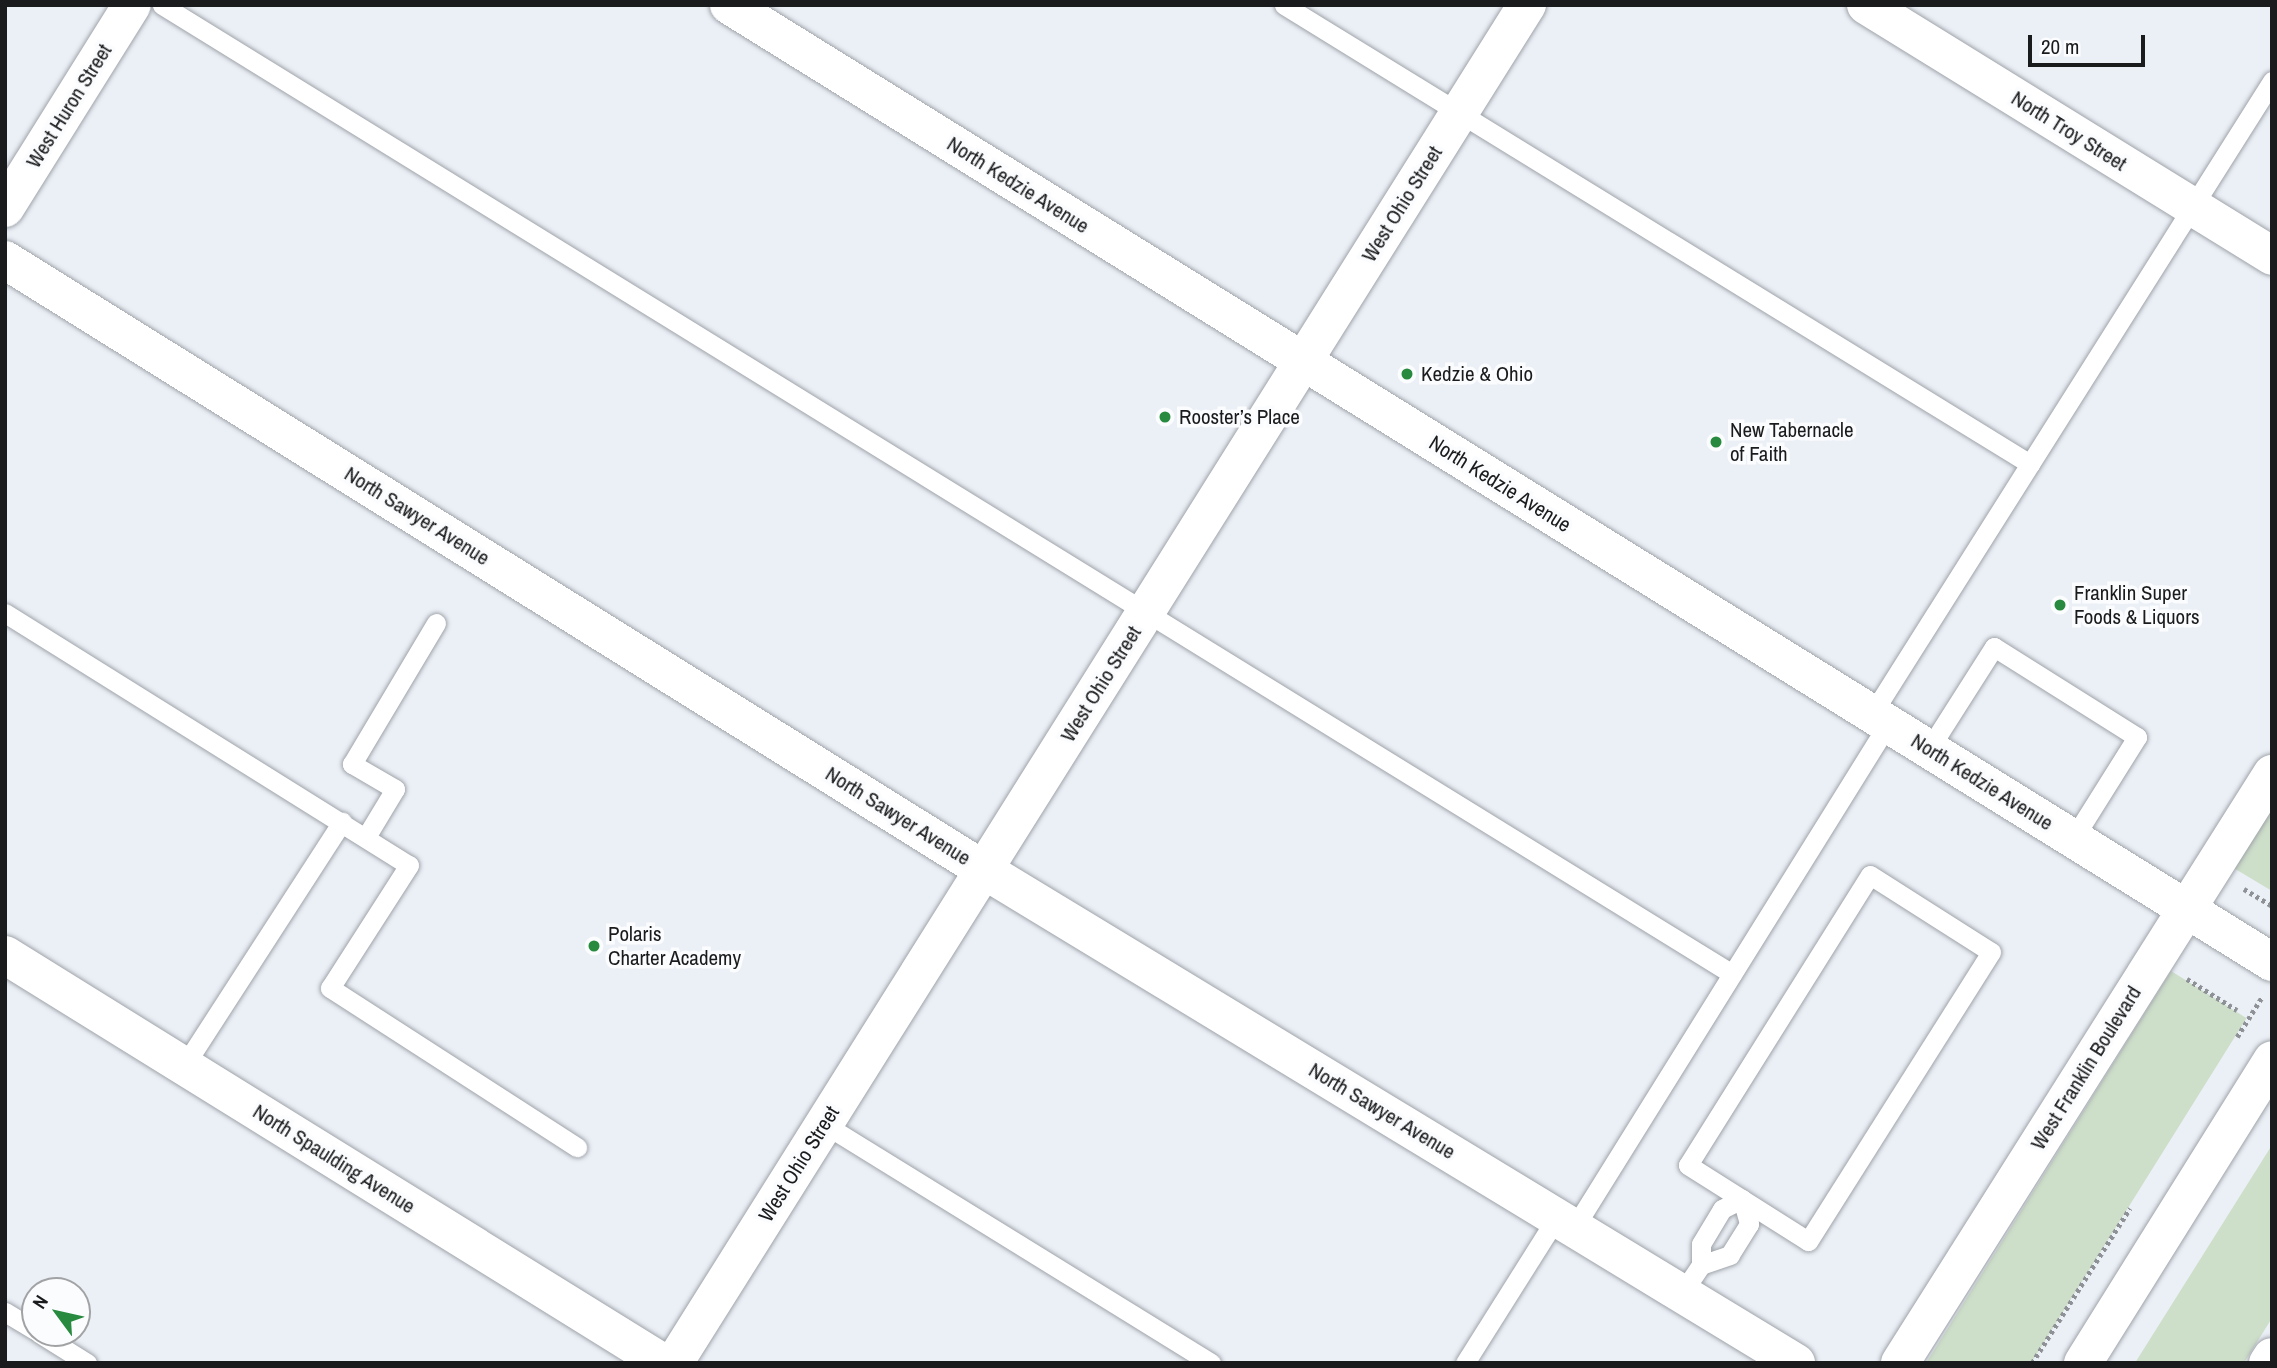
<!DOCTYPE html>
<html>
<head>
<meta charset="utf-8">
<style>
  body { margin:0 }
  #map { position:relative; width:2277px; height:1368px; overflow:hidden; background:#ebeff6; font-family:"Archivo Narrow",sans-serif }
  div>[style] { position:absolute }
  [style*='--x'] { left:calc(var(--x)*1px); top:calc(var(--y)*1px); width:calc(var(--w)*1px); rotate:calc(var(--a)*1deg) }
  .green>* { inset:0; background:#cddec9; transform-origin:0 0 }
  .path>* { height:4.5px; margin-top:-2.25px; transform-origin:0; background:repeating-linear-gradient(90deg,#8e9195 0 3.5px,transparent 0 7px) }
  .roads { filter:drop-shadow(0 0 2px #9fa4aa) drop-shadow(0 0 2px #9fa4aa) }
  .lane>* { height:19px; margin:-9.5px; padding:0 9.5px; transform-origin:9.5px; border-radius:9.5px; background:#fff }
  .street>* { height:38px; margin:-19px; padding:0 19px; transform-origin:19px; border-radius:19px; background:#fff }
  .secondary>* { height:38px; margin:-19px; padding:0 19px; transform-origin:19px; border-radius:19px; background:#fff }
  .dots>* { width:19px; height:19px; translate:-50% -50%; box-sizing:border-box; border:4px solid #fbfcfe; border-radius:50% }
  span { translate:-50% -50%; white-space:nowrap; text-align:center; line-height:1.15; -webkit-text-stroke:7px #fbfcfe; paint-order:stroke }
  .street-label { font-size:21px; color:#191b1d }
  .poi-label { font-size:21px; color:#191b1d }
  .left { translate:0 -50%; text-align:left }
  .frame { position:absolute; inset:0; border:7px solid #191b1d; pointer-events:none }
  .north { position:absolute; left:21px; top:1277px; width:70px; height:70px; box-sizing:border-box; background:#fbfcfe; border:2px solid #a1a2a4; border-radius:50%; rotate:303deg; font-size:19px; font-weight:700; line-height:28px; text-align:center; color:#191b1d }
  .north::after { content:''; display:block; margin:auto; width:24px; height:32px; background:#278a3e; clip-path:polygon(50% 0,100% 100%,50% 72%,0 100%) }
  .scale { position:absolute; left:2028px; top:35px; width:117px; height:32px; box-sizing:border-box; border:4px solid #191b1d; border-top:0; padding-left:9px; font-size:21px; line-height:24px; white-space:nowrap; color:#191b1d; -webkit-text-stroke:5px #fbfcfe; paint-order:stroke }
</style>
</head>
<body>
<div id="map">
  <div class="green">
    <div style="clip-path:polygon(2272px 805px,2272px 891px,2232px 867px)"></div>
    <div style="left:2171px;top:971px;width:89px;height:463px;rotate:32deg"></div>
    <div style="clip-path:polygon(2272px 1145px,2272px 1318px,2244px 1363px,2135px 1363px)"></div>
  </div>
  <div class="path">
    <div style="--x:2244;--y:889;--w:33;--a:31"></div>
    <div style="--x:2187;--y:979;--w:59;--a:31.8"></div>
    <div style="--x:2237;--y:1037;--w:47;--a:-58"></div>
    <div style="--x:2032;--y:1363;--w:183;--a:-57.7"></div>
  </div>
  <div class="roads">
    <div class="lane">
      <div style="--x:162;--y:5;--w:1845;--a:31.68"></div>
      <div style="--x:1284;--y:5;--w:876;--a:31.6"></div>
      <div style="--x:5;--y:613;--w:476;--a:32"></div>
      <div style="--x:409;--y:865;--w:146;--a:122.7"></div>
      <div style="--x:330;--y:988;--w:294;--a:32.8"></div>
      <div style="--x:1872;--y:714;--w:749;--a:-57.71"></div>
      <div style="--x:1929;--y:749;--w:121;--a:-57.5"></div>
      <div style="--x:1994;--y:647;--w:169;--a:32.2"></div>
      <div style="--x:2137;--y:737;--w:120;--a:122.1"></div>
      <div style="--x:366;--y:837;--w:56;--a:-58.9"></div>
      <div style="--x:395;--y:789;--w:50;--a:-149.8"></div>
      <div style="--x:352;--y:764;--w:164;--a:-59.2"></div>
      <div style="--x:1870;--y:875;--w:143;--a:32.5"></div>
      <div style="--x:1991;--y:952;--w:342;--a:122.3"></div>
      <div style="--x:1808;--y:1241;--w:142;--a:-147.7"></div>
      <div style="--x:1688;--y:1165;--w:342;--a:-57.9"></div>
      <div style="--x:184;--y:1066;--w:291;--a:-57.1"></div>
      <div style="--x:824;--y:1124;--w:455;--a:31.7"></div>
      <div style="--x:1574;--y:1228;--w:594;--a:-58.08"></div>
      <div style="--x:1682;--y:1293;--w:34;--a:-56"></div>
      <div style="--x:1701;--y:1265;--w:21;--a:-90"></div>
      <div style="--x:1701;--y:1244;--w:41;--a:-59"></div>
      <div style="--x:1722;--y:1209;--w:22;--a:-27"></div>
      <div style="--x:1742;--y:1199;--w:26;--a:74"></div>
      <div style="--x:1749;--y:1224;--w:36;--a:122"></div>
      <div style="--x:1730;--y:1255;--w:31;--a:161"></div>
      <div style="--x:5;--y:1312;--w:35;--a:31"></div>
      <div style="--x:39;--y:1333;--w:57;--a:32"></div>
      <div style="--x:1465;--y:1363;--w:173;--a:-57.8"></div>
    </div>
    <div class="street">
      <div style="--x:1866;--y:5;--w:477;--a:31.7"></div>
      <div style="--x:5;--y:208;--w:239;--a:-58"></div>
      <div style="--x:5;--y:260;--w:1153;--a:31.93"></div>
      <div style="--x:984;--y:870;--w:950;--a:31.26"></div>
      <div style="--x:5;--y:955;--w:774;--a:31.8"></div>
      <div style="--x:674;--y:1363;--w:1604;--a:-57.87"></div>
      <div style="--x:1900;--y:1363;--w:697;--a:-57.72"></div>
      <div style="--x:2268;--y:1363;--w:7;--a:-56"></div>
    </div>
    <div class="secondary">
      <div style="--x:729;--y:5;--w:1816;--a:31.81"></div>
      <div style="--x:2083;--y:1363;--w:357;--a:-58"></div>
    </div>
  </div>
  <div class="dots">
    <div style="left:1407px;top:374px;background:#278a3e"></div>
    <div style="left:1165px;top:417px;background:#278a3e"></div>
    <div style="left:1716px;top:442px;background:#278a3e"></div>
    <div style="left:2060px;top:605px;background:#278a3e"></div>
    <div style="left:594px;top:946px;background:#278a3e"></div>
  </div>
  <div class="street-label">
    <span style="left:69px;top:106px;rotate:-58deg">West Huron Street</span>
    <span style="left:2069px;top:131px;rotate:32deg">North Troy Street</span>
    <span style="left:1018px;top:185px;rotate:32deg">North Kedzie Avenue</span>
    <span style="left:1402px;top:204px;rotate:-58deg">West Ohio Street</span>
    <span style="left:1500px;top:484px;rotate:32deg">North Kedzie Avenue</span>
    <span style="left:417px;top:516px;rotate:32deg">North Sawyer Avenue</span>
    <span style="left:1101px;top:684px;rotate:-58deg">West Ohio Street</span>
    <span style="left:1982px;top:782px;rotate:32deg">North Kedzie Avenue</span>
    <span style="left:898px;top:816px;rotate:32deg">North Sawyer Avenue</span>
    <span style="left:2086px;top:1068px;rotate:-58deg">West Franklin Boulevard</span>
    <span style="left:1382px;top:1111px;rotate:31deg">North Sawyer Avenue</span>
    <span style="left:334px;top:1159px;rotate:32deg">North Spaulding Avenue</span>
    <span style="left:799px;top:1164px;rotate:-58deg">West Ohio Street</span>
  </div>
  <div class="poi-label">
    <span class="left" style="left:1421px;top:374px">Kedzie &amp; Ohio</span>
    <span class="left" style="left:1179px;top:417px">Rooster’s Place</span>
    <span class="left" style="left:1730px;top:442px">New Tabernacle<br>of Faith</span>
    <span class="left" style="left:2074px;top:605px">Franklin Super<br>Foods &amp; Liquors</span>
    <span class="left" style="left:608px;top:946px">Polaris<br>Charter Academy</span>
  </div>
  <div class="frame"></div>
  <div class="north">N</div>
  <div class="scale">20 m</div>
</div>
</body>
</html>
